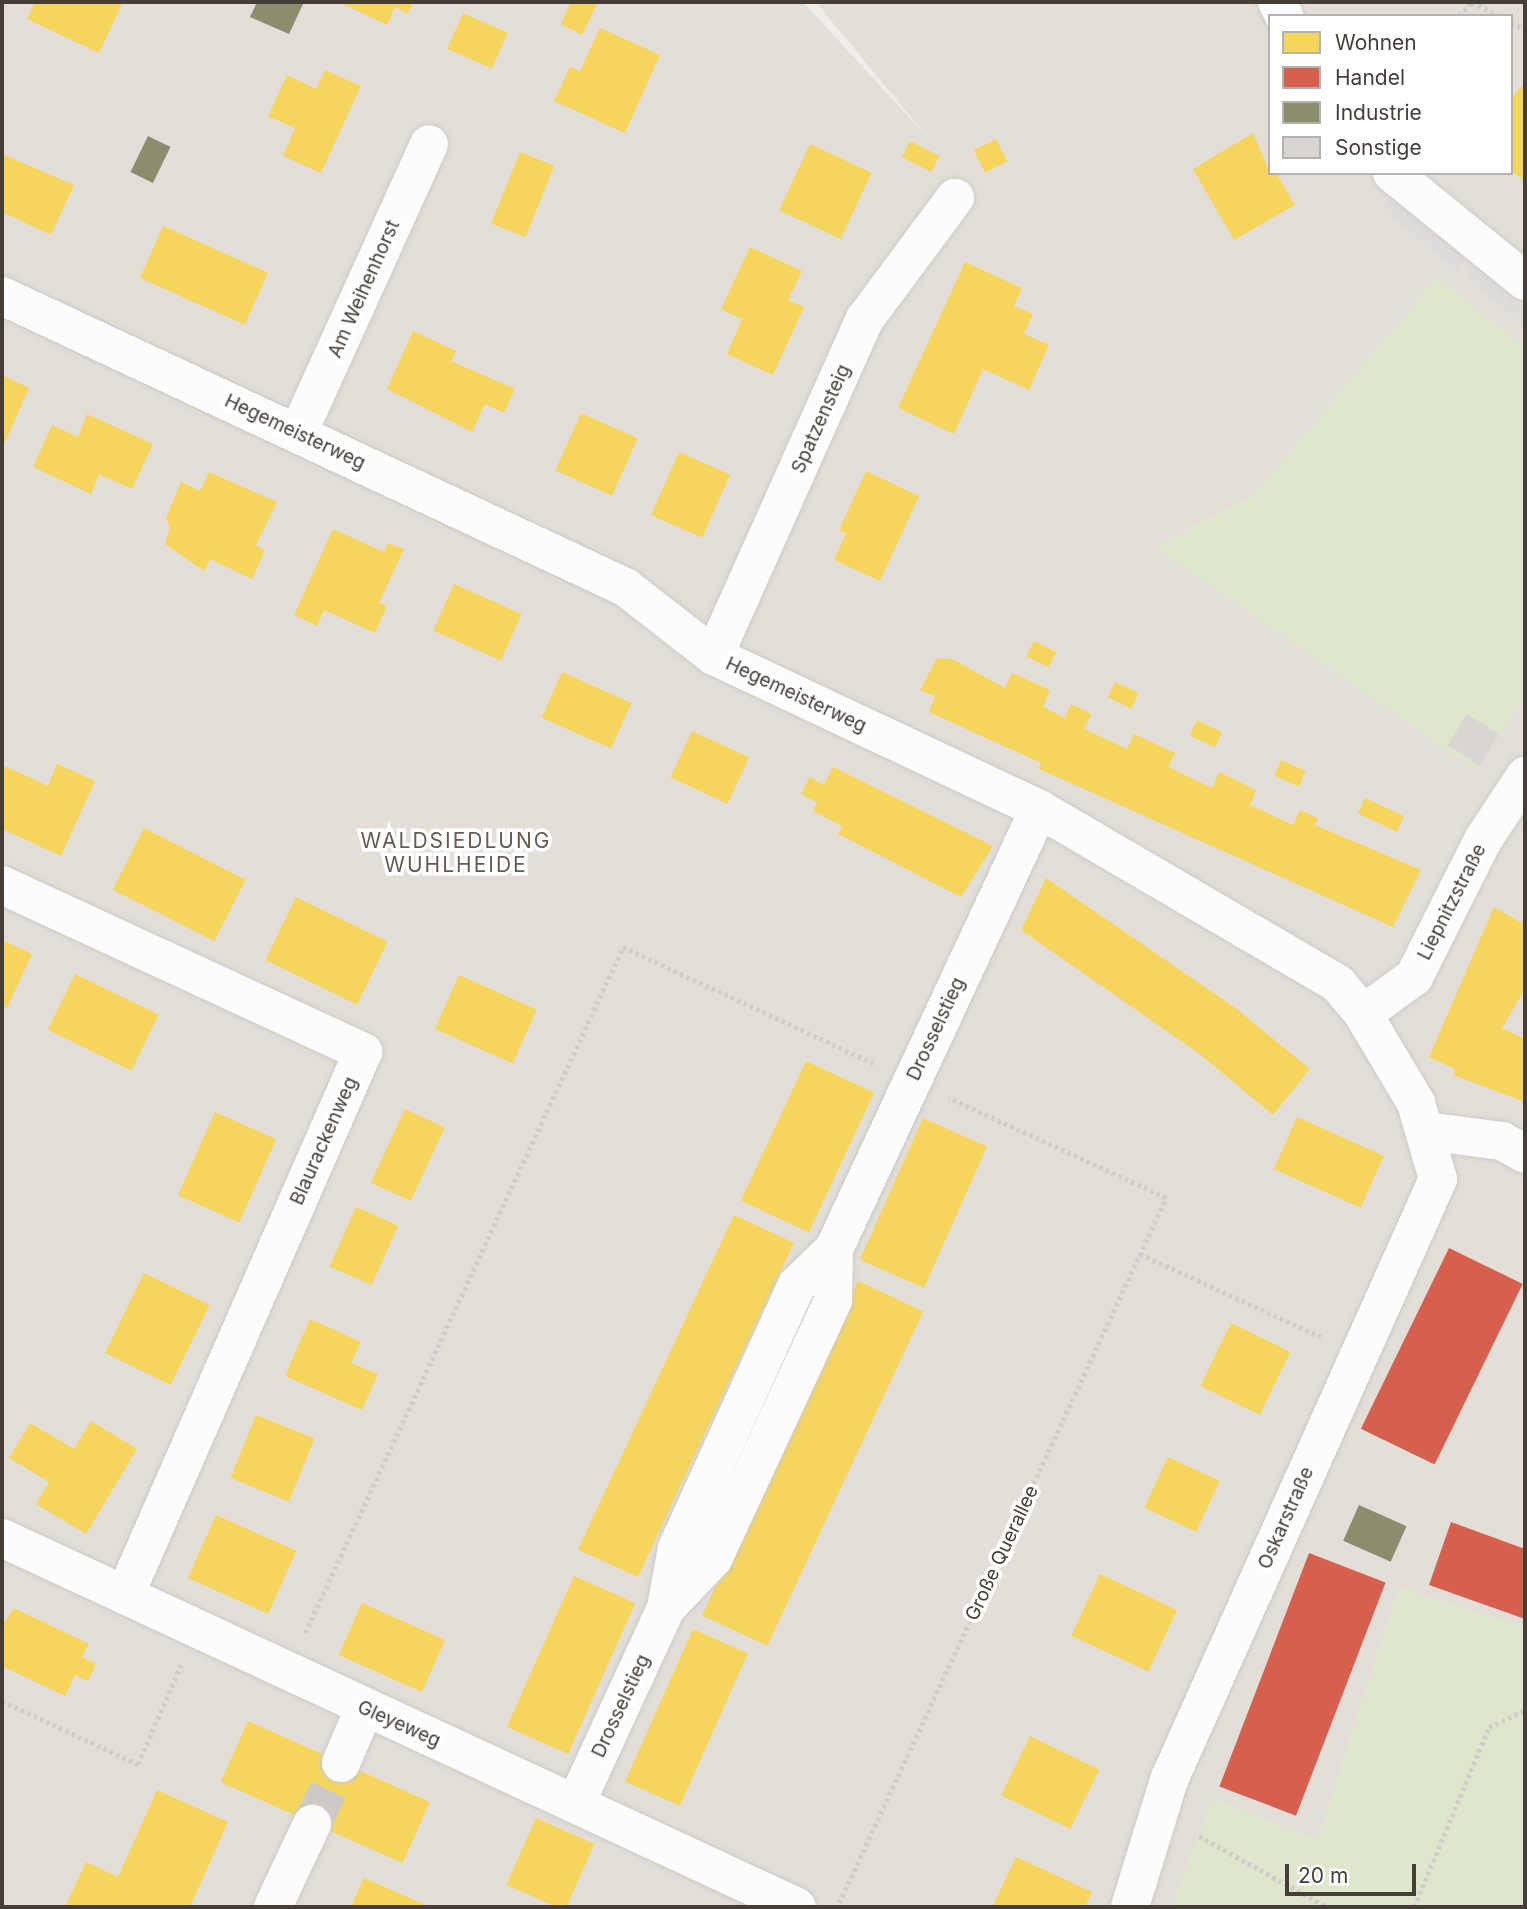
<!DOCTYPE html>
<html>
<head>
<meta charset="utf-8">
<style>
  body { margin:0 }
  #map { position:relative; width:1527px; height:1909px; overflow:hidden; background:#efede9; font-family:Inter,sans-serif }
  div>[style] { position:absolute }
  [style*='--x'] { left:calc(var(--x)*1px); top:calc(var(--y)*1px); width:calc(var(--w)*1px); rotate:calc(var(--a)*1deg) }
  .residential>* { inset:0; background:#e3ded8 }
  .green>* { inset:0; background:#dee6cc }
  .parking>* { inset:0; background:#dedcda; transform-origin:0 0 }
  .homes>* { inset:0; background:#f6d55c; transform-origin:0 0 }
  .shops>* { inset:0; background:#d6604d; transform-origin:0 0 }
  .industry>* { inset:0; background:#8c8c6e; transform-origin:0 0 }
  .building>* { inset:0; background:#d9d6d2; transform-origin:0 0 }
  .minor-tunnel>* { height:38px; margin-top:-19px; transform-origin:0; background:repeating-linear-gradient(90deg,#cdcac5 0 38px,transparent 0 57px) }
  .path>* { height:4.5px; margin-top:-2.25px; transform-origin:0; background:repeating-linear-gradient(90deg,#d0cdcb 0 3.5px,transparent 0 7px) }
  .roads { filter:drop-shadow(0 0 2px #cdcbc7) drop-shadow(0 0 2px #cdcbc7) }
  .minor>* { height:38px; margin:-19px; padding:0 19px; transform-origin:19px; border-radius:19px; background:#fdfcfc }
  span { translate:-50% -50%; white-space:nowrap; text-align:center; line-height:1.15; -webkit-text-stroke:7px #fff; paint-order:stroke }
  .street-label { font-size:19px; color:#443e37 }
  .neighbourhood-label { font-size:21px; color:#655b50; letter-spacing:2px }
  .frame { position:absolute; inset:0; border:4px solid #443e37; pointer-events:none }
  .legend { position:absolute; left:1268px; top:14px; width:245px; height:161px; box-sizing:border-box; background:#fff; border:2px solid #b4b2af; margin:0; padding:9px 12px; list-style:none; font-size:21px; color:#443e37 }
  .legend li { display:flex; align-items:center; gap:14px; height:35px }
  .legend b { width:35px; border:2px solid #b4b2af }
  .scale { position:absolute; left:1285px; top:1864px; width:131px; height:32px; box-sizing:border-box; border:4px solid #443e37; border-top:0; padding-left:9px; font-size:21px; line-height:24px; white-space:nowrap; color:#443e37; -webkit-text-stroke:5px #fff; paint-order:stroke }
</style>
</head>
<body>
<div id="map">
  <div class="residential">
    <div style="clip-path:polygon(evenodd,2px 2px,803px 2px,929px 139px,816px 2px,1525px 2px,1525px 348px,1437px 277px,1252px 497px,1155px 547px,1474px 769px,1525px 698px,1525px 1628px,1399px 1588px,1318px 1840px,1213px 1799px,1172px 1907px,2px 1907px,2px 2px,1270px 16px,1511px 16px,1511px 173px,1270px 173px,1270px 16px)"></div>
  </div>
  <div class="green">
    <div style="clip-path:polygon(1437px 277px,1525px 348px,1525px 698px,1474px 769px,1155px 547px,1252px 497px)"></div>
    <div style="clip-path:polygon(1399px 1588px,1525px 1628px,1525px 1907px,1172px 1907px,1213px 1798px,1318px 1840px)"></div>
  </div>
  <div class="parking">
    <div style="left:1390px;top:199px;width:97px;height:13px;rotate:39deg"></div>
    <div style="clip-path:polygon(1473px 267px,1525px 310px,1525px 326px,1468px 280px)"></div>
  </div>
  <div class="homes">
    <div style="clip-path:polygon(35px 2px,123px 2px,99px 53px,27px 19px)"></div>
    <div style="clip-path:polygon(339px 2px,413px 2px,408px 14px,395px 7px,387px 25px)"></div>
    <div style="clip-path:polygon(571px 2px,597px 4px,582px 35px,561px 24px)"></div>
    <div style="left:463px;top:13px;width:49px;height:39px;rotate:24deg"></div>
    <div style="clip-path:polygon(600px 28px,660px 55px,625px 133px,554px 101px,570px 67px,580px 71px)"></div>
    <div style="clip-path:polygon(325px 70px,361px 86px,321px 173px,283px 156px,295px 128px,268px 116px,287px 75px,316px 89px)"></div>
    <div style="clip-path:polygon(1525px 82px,1525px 182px,1511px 170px,1511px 99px)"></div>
    <div style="clip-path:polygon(1253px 133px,1270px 173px,1276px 173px,1295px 205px,1234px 240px,1193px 169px)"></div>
    <div style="left:996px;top:139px;width:25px;height:25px;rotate:63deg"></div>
    <div style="left:910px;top:141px;width:33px;height:18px;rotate:27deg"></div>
    <div style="left:810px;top:144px;width:68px;height:73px;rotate:25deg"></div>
    <div style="left:520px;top:152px;width:37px;height:77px;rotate:22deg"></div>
    <div style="clip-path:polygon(2px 154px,74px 185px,51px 235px,2px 212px)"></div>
    <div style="left:163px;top:226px;width:115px;height:57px;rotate:24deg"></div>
    <div style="clip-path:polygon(750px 247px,802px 271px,788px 300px,804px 307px,773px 375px,727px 354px,742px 319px,721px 309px)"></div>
    <div style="clip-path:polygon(965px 262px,1022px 288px,1014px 306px,1033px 314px,1024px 334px,1049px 345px,1029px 390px,983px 369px,954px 434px,898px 408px)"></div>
    <div style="clip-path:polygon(413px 331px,456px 351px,451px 361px,515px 389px,504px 413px,485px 404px,472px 432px,387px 389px)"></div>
    <div style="clip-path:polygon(2px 375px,29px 388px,2px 449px)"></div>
    <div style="left:581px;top:413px;width:62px;height:63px;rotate:24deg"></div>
    <div style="clip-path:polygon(87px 414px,153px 444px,132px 489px,99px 474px,91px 494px,33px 467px,52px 425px,78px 437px)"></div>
    <div style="left:679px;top:452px;width:56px;height:69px;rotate:24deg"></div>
    <div style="clip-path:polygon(866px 471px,919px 496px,880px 581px,834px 560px,846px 533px,839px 530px)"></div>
    <div style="clip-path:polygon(209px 472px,277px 502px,256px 545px,265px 550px,252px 579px,210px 559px,204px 571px,165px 544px,170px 527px,166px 518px,181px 482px,200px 491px)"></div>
    <div style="clip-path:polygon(333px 529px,384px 552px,388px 543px,404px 549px,379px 603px,387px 606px,375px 633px,324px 610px,317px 626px,294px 615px)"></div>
    <div style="left:454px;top:584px;width:74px;height:51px;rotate:24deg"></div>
    <div style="left:1034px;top:641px;width:25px;height:17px;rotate:27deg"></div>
    <div style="clip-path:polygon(937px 658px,952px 659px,1005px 688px,1012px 673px,1050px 690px,1043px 707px,1065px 718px,1071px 704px,1091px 714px,1084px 729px,1127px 749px,1134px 734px,1175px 753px,1168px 767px,1212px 788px,1219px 772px,1256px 790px,1250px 805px,1293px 825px,1300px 810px,1318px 818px,1315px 825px,1421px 870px,1393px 927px,1039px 769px,1041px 763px,929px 712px,935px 696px,920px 690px)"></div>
    <div style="left:562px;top:672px;width:76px;height:50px;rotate:24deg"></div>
    <div style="left:1115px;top:682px;width:26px;height:17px;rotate:25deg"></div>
    <div style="left:1197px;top:720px;width:28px;height:17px;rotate:26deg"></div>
    <div style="left:692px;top:731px;width:63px;height:51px;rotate:25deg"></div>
    <div style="left:1281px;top:760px;width:27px;height:17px;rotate:24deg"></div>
    <div style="clip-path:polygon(57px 764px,95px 781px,61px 856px,2px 829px,2px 765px,48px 786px)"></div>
    <div style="clip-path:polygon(833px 767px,993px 846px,961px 897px,838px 834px,842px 826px,813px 811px,817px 802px,801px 794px,810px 777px,824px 785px)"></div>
    <div style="left:1365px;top:798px;width:43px;height:17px;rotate:25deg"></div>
    <div style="left:144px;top:828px;width:114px;height:69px;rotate:27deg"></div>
    <div style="clip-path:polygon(1046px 878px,1234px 1007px,1310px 1069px,1273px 1115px,1201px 1055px,1021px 930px)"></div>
    <div style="left:296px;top:897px;width:102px;height:70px;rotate:26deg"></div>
    <div style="clip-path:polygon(1494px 907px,1525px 925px,1525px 989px,1502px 1028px,1525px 1039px,1525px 1102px,1453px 1075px,1455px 1069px,1429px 1057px)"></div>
    <div style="clip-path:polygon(2px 940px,32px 954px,7px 1008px,2px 1005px)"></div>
    <div style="left:75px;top:974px;width:93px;height:62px;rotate:26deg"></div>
    <div style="left:459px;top:975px;width:85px;height:59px;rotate:24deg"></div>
    <div style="left:806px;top:1061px;width:75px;height:154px;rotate:25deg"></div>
    <div style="left:405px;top:1109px;width:44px;height:81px;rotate:25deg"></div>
    <div style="left:215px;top:1112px;width:67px;height:91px;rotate:24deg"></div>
    <div style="left:1297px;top:1117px;width:95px;height:57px;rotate:24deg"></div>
    <div style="left:923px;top:1118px;width:70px;height:155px;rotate:24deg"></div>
    <div style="left:356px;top:1207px;width:46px;height:65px;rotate:24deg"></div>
    <div style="left:734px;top:1215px;width:66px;height:369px;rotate:25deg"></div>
    <div style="left:144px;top:1273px;width:73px;height:89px;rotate:26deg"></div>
    <div style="left:858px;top:1281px;width:72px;height:369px;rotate:25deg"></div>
    <div style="clip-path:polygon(310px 1319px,361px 1342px,351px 1363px,378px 1374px,362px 1410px,285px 1376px)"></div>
    <div style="left:1231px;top:1323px;width:66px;height:70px;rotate:26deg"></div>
    <div style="left:256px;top:1415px;width:63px;height:68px;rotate:22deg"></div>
    <div style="clip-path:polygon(91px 1421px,137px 1449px,86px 1534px,36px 1504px,49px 1482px,9px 1458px,30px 1423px,74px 1449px)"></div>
    <div style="left:1168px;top:1457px;width:57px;height:56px;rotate:25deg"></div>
    <div style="left:216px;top:1515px;width:88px;height:69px;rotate:24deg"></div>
    <div style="left:1100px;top:1574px;width:85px;height:68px;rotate:25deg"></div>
    <div style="left:574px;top:1576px;width:67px;height:165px;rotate:24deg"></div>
    <div style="left:362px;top:1603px;width:91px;height:57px;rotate:24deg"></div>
    <div style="clip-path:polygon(14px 1608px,89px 1644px,82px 1657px,96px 1664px,88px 1681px,75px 1675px,65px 1696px,2px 1666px,2px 1626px)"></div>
    <div style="left:693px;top:1629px;width:60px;height:167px;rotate:24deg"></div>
    <div style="left:248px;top:1721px;width:199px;height:67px;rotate:24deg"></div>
    <div style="left:1030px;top:1736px;width:77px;height:66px;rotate:26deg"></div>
    <div style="clip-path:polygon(157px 1790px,228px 1822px,190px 1907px,65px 1907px,86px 1862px,118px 1877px)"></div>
    <div style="left:536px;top:1818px;width:64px;height:73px;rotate:24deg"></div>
    <div style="clip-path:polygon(1016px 1857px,1092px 1892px,1085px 1907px,992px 1907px)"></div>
    <div style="clip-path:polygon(364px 1878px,430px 1907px,351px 1907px)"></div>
  </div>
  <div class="shops">
    <div style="left:1449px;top:1248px;width:82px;height:201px;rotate:26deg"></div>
    <div style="clip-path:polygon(1451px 1522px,1525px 1549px,1525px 1619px,1429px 1585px)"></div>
    <div style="left:1309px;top:1553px;width:82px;height:250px;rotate:21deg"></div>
  </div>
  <div class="industry">
    <div style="clip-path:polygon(257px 2px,304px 2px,289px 34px,250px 17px)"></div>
    <div style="left:148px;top:136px;width:25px;height:40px;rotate:26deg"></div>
    <div style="left:1359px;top:1505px;width:52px;height:39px;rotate:24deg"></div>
  </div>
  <div class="building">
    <div style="left:1467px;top:714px;width:38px;height:37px;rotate:32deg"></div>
  </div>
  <div class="minor-tunnel">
    <div style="--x:312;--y:1824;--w:68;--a:-64.6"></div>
  </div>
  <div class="path">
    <div style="--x:1472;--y:2;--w:30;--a:27"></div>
    <div style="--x:1459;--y:16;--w:19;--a:-47"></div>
    <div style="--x:1511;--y:22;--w:16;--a:27"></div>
    <div style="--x:1140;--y:1254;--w:199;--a:24.6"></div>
    <div style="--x:305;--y:1633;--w:756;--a:-65.13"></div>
    <div style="--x:623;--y:947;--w:278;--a:24.9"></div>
    <div style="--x:2;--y:1701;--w:150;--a:24.9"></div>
    <div style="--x:138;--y:1764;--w:108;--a:-66.5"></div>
    <div style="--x:1199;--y:1836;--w:146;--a:29"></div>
    <div style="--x:839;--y:1903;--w:777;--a:-65.12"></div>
    <div style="--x:1166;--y:1198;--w:239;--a:-155.3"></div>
    <div style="--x:1414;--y:1907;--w:195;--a:-67.4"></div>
    <div style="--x:1489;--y:1727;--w:40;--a:-25"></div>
  </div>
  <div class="roads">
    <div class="minor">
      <div style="--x:1277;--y:2;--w:16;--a:63"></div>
      <div style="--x:1392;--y:173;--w:171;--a:39.1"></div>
      <div style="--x:2;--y:296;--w:688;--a:25.04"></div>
      <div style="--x:625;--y:587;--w:113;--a:37.8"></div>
      <div style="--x:714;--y:656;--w:359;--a:25.2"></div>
      <div style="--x:1039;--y:809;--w:346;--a:30.3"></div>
      <div style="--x:1338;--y:984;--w:39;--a:50"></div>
      <div style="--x:1363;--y:1014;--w:104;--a:59.2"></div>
      <div style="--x:1416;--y:1103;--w:79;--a:73.9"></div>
      <div style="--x:1438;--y:1179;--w:658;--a:114.11"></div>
      <div style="--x:1169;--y:1780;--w:133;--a:107.1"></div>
      <div style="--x:298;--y:433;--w:317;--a:-65.6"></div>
      <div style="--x:714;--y:656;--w:369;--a:-65.9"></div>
      <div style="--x:865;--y:319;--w:151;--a:-53.4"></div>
      <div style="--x:2;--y:885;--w:398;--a:24.8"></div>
      <div style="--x:363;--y:1052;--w:593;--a:113.67"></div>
      <div style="--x:1363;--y:1014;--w:63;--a:-36"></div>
      <div style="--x:1414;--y:977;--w:153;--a:-63.3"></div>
      <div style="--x:1483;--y:840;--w:77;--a:-56.7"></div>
      <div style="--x:1426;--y:1131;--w:77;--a:7.5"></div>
      <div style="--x:1502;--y:1141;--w:26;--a:29"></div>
      <div style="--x:2;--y:1538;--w:876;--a:24.9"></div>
      <div style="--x:666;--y:1608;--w:68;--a:-46.2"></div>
      <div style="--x:713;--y:1559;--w:285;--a:-65.1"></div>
      <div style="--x:833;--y:1300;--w:51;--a:-88.9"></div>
      <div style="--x:341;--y:1763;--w:59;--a:-66.9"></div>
      <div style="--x:576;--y:1803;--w:215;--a:-65.2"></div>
      <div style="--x:666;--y:1608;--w:61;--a:-79.6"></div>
      <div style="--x:677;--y:1548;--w:289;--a:-65.5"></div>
      <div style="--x:797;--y:1285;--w:52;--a:-44.2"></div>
      <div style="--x:834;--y:1249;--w:485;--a:-65"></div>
      <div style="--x:273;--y:1907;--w:92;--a:-64.8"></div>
    </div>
  </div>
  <div class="street-label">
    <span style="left:364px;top:289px;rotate:-66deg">Am Weihenhorst</span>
    <span style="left:821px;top:419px;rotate:-66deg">Spatzensteig</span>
    <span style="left:295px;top:432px;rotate:25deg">Hegemeisterweg</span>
    <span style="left:796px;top:695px;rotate:25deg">Hegemeisterweg</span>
    <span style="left:1452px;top:902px;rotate:-63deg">Liepnitzstraße</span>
    <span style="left:936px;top:1029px;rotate:-65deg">Drosselstieg</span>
    <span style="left:324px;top:1141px;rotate:-66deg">Blaurackenweg</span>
    <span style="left:1286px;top:1518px;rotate:-66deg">Oskarstraße</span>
    <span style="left:1002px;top:1553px;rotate:-65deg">Große Querallee</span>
    <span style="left:621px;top:1706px;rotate:-65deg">Drosselstieg</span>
    <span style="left:399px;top:1724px;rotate:24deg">Gleyeweg</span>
  </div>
  <div class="neighbourhood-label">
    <span style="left:456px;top:853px">WALDSIEDLUNG<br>WUHLHEIDE</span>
  </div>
  <div class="frame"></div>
  <ul class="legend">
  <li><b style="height:19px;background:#f6d55c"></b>Wohnen</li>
  <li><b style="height:19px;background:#d6604d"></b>Handel</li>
  <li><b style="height:19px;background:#8c8c6e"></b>Industrie</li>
  <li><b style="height:19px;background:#d9d6d2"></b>Sonstige</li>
  </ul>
  <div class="scale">20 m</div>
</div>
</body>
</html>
